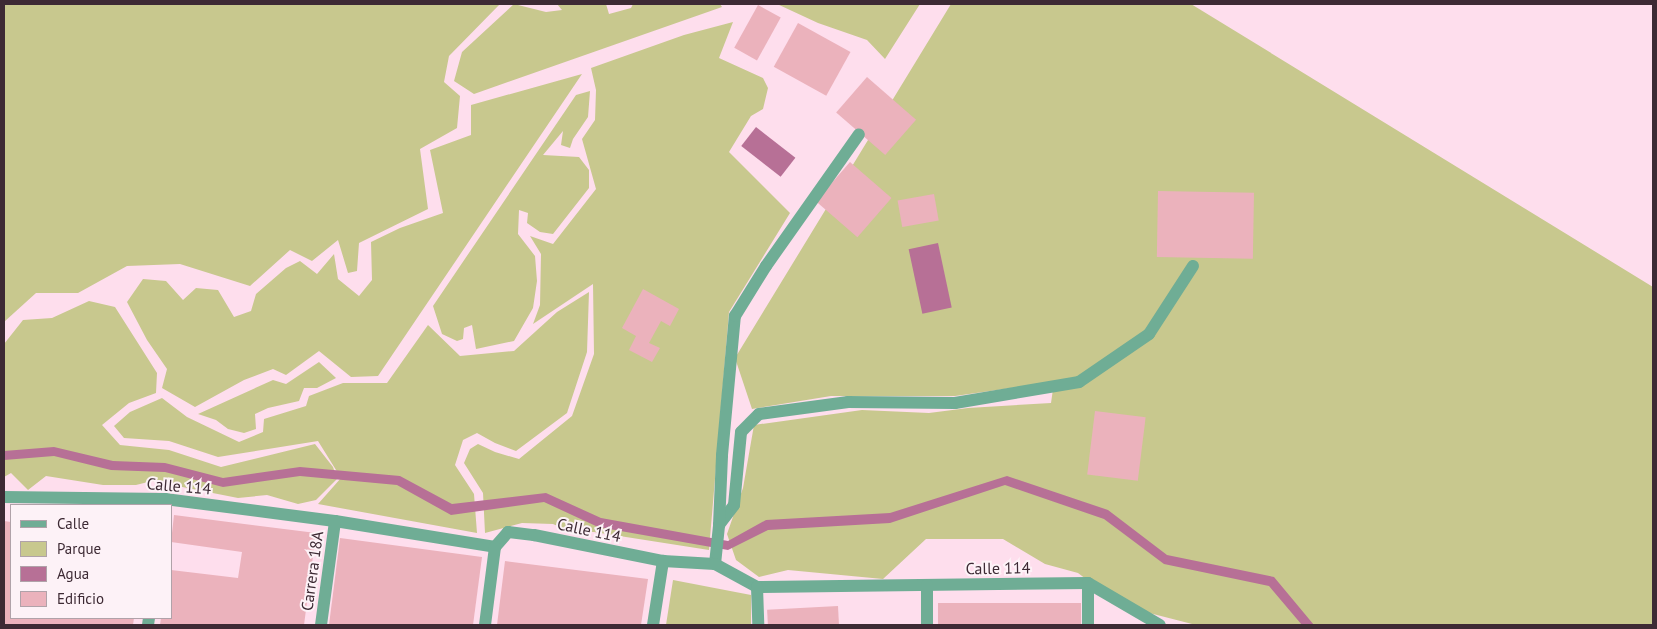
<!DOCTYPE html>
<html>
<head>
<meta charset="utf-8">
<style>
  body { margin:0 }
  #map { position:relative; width:1657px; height:629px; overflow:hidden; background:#fedeed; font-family:"PT Sans",sans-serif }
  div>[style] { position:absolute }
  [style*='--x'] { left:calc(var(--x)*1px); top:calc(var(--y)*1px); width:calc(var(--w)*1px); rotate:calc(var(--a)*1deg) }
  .green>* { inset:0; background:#c8c88e }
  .water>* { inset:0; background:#b77096; transform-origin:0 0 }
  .building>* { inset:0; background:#ebb2bc; transform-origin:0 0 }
  .service>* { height:12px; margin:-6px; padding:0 6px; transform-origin:6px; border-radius:6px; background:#6fad95 }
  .minor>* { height:12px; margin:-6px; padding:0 6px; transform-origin:6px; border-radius:6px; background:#6fad95 }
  span { translate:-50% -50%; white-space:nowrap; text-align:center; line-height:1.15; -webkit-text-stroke:4px #fdf2f7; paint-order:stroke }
  .street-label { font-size:16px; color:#3d2a34 }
  .frame { position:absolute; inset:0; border:5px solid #3d2a34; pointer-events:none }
  .legend { position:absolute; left:10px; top:504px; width:162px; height:115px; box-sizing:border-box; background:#fdf2f7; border:1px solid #b0a2a9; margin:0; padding:6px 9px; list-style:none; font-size:15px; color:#3d2a34 }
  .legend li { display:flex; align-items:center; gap:10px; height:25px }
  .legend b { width:25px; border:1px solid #b0a2a9 }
</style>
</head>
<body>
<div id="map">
  <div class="green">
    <div style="clip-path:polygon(4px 4px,500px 4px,449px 56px,444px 82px,460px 96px,457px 128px,420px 149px,428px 209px,359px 243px,357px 271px,348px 273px,338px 240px,312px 261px,290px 250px,250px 286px,180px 264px,127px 266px,78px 293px,36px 293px,4px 322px)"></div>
    <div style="clip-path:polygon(514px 4px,546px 12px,562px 10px,557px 4px,606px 4px,609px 14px,631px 8px,633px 4px,720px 4px,722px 7px,474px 94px,454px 81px,462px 52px)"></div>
    <div style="clip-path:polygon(777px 4px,920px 4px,885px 59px,867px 40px,818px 23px)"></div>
    <div style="clip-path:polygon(951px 4px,1191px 4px,1653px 287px,1653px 625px,1196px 625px,1122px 606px,1078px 573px,1045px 564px,1003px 539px,926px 539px,883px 579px,788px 570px,759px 577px,736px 560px,727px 534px,743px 488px,754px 425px,862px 410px,929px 413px,968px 408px,1051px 403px,1054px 382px,955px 396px,831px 396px,752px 409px,735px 358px)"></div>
    <div style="clip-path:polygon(733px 22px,719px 58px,763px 78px,768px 88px,763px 109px,751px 116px,729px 152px,790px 213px,729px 312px,709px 550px,594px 532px,569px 531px,553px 524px,522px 523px,485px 533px,483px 493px,464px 463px,470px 449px,478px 444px,495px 452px,519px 459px,572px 416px,594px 354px,593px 284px,533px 324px,540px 305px,541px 254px,530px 236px,553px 244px,596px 189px,582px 139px,595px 120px,596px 90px,591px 68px,684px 35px)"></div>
    <div style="clip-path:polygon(582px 74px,378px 376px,351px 377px,319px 351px,286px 375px,273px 369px,244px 380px,195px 407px,162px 388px,167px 369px,147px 340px,127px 302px,143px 279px,166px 281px,183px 300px,196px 288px,218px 290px,234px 317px,251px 311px,256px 294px,286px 268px,300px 261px,317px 274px,334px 254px,338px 279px,359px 296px,372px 280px,371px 242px,400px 228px,443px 213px,430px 150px,471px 135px,471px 105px)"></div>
    <div style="clip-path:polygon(590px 91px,588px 117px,573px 139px,570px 148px,561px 145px,563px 131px,543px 155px,579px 157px,589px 170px,589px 188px,553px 234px,540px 232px,527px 223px,528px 213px,519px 210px,518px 234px,535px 256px,537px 281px,533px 308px,514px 341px,476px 349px,472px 325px,464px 328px,463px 339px,457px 341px,442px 334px,433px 306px,576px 95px)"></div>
    <div style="clip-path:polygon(589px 292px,587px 352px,567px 413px,516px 451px,495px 443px,477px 433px,463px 440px,455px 465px,474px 494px,477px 533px,318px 504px,341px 478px,318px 441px,218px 457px,169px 441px,124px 438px,114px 426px,130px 412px,162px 398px,187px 417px,239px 442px,263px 432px,264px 419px,306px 406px,309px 396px,343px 383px,387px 383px,428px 325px,460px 356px,514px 351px,557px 312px)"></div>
    <div style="clip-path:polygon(89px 301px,115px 307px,157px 373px,156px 393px,129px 403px,102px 425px,120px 445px,169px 450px,221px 467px,315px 444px,333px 467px,337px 479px,316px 500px,298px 504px,267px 495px,238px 498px,152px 481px,136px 485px,103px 485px,46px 476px,28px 490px,11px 473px,4px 477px,4px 344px,23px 320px,52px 318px)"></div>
    <div style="clip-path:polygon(319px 362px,336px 378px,317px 388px,304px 388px,299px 401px,268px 408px,255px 414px,256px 429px,244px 433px,228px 429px,216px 420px,198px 414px,273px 380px,286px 384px)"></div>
    <div style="clip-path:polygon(673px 580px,751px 595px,751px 625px,666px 625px)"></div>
  </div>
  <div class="water">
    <div style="left:756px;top:127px;width:50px;height:24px;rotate:38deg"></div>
    <div style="left:938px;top:243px;width:66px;height:30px;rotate:78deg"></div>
    <div style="clip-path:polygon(54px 447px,113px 461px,165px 463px,223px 478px,300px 467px,400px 476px,452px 504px,546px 493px,601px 518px,728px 541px,766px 520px,890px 513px,1007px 476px,1108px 510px,1167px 555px,1274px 577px,1314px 625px,1302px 625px,1269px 586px,1164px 564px,1104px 519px,1005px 485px,890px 523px,768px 530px,728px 550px,598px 527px,544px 502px,451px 515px,397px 485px,300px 476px,223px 487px,165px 472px,111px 470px,54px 456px,4px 460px,4px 451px)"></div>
  </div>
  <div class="building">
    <div style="left:758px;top:5px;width:26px;height:49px;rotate:29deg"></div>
    <div style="left:798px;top:23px;width:60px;height:50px;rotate:29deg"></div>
    <div style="left:867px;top:77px;width:65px;height:47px;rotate:41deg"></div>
    <div style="left:850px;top:162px;width:55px;height:52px;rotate:41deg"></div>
    <div style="left:1158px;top:191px;width:96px;height:66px;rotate:1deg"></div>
    <div style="left:934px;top:194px;width:27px;height:37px;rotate:80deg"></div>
    <div style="clip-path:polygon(643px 289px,679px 309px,670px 326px,661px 321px,649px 343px,660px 348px,652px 362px,629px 350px,636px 336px,622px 328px)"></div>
    <div style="left:1095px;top:411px;width:51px;height:64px;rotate:7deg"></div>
    <div style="clip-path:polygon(174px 515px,316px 533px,304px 625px,160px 625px,161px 618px,171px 618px,171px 570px,238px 578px,242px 552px,171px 542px)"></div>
    <div style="clip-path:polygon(4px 521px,11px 522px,11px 618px,134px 618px,133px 625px,4px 625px)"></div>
    <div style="clip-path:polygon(340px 538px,482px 557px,473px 625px,329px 625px)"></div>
    <div style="clip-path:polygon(505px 561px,648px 579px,641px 625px,497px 625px)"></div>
    <div style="left:1081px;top:603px;width:22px;height:143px;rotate:90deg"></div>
    <div style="left:838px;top:606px;width:19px;height:71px;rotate:87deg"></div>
  </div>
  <div class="service">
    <div style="--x:719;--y:525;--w:25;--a:-53"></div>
    <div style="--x:734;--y:505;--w:73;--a:-84.5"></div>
    <div style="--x:741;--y:432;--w:25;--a:-45"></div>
    <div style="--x:759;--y:414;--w:90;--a:-7.7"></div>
    <div style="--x:848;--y:402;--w:107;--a:0.5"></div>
    <div style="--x:955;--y:403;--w:126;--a:-9.6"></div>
    <div style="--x:1079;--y:382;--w:85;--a:-34.4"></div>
    <div style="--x:1149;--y:334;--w:81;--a:-57.1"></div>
    <div style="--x:715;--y:564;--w:39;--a:-84"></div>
    <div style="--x:719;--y:525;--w:70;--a:-87.5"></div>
    <div style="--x:722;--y:455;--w:140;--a:-84.7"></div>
    <div style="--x:735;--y:316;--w:59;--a:-58.2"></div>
    <div style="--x:766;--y:266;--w:161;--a:-54.8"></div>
  </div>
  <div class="minor">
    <div style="--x:4;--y:497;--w:161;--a:0.7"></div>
    <div style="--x:165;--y:499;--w:171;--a:7.4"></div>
    <div style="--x:335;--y:521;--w:162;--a:9.2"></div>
    <div style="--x:495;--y:547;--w:20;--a:-49"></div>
    <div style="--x:508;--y:532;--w:26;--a:7"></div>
    <div style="--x:534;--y:535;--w:132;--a:11.4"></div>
    <div style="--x:663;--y:561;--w:52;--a:3.3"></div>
    <div style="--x:715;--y:564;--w:48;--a:28.7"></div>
    <div style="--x:757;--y:587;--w:331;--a:-0.7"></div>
    <div style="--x:1088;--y:583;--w:83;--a:30.3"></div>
    <div style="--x:1088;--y:583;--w:42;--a:90"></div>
    <div style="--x:927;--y:585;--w:40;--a:90"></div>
    <div style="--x:757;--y:587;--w:38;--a:88"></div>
    <div style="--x:148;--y:625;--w:7;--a:-82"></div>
    <div style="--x:321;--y:625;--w:105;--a:-82.3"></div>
    <div style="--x:485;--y:625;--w:79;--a:-82.7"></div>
    <div style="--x:653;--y:625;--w:65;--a:-81.1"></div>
  </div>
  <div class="street-label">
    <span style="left:179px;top:486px;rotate:5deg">Calle 114</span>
    <span style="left:589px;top:530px;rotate:12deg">Calle 114</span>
    <span style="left:998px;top:568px;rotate:-1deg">Calle 114</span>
    <span style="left:312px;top:571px;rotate:-82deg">Carrera 18A</span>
  </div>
  <div class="frame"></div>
  <ul class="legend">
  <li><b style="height:6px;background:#6fad95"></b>Calle</li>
  <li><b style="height:14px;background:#c8c88e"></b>Parque</li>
  <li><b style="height:14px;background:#b77096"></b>Agua</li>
  <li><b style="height:14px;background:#ebb2bc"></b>Edificio</li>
  </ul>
</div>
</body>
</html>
